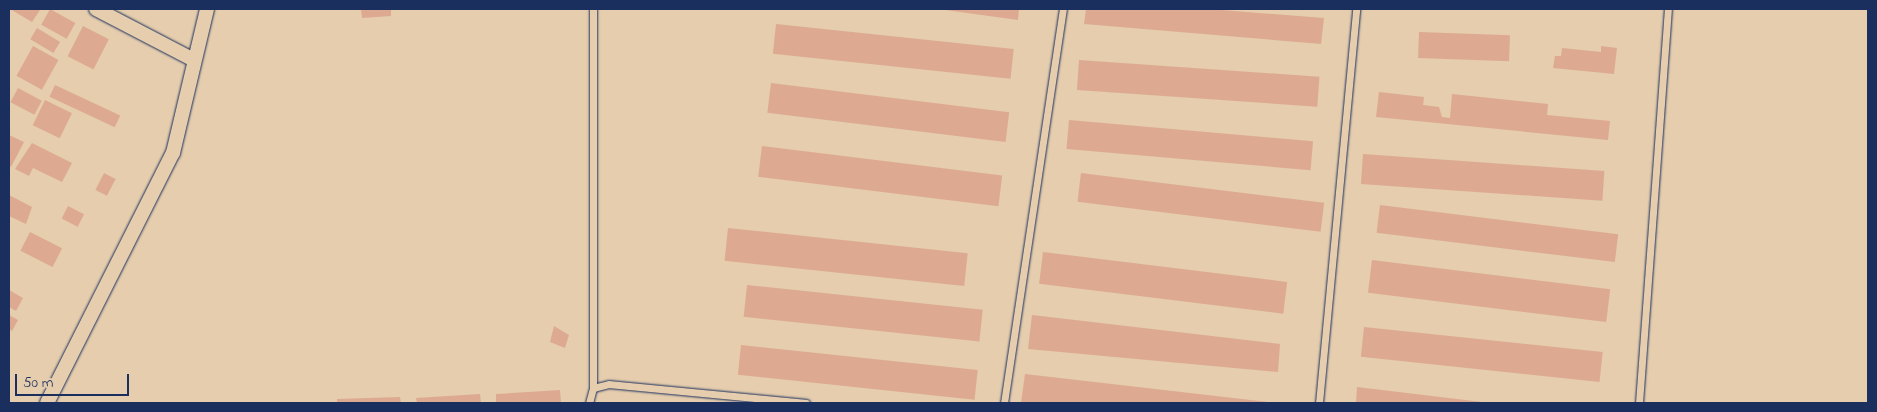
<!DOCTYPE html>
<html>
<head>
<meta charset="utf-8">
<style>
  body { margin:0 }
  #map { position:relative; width:1877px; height:412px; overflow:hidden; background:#e5cdad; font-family:"Indie Flower",sans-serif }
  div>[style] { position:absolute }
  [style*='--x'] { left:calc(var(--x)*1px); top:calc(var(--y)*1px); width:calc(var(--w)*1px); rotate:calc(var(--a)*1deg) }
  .building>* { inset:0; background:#ddaa91; transform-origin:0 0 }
  .roads { filter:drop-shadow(0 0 1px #1b2f5e) drop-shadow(0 0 1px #1b2f5e) }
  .service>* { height:7px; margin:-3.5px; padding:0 3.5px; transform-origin:3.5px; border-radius:3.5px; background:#e5cdad }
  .minor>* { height:14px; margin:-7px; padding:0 7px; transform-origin:7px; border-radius:7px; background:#e5cdad }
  span { translate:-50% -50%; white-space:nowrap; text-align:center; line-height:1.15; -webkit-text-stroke:4px #e5cdad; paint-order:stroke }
  .frame { position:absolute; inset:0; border:10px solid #1b2f5e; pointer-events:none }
  .scale { position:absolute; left:15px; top:374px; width:114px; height:22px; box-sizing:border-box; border:2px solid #1b2f5e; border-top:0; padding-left:6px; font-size:15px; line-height:18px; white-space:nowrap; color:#1b2f5e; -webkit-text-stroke:4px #e5cdad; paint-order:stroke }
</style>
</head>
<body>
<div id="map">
  <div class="building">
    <div style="clip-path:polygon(10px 9px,38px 9px,40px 10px,32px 22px)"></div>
    <div style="left:50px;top:9px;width:29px;height:18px;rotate:29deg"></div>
    <div style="clip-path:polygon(361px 9px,391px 9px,391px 16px,362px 18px)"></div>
    <div style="clip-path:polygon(938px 9px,1019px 9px,1018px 20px)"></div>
    <div style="clip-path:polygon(1086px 9px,1209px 9px,1324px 18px,1321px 44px,1084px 24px)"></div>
    <div style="left:776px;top:24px;width:239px;height:30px;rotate:6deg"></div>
    <div style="left:83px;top:26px;width:29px;height:34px;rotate:27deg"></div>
    <div style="left:37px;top:28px;width:27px;height:13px;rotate:31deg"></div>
    <div style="left:1419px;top:32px;width:91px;height:26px;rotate:2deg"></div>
    <div style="left:33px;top:46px;width:29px;height:34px;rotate:29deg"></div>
    <div style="clip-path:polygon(1601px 46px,1617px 48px,1614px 74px,1553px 68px,1555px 56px,1561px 56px,1562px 48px,1601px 52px)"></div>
    <div style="left:1079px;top:60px;width:241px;height:30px;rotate:4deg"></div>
    <div style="left:771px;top:83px;width:240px;height:30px;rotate:7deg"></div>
    <div style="left:55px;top:85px;width:72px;height:13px;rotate:25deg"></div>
    <div style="left:18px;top:88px;width:27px;height:16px;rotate:28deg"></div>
    <div style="clip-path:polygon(1379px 92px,1424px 97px,1423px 105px,1439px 107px,1442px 117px,1450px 118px,1452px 94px,1548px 104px,1547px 115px,1610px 121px,1608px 140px,1376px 117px)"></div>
    <div style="left:45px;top:100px;width:30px;height:28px;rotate:26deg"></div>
    <div style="left:1069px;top:120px;width:245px;height:29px;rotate:5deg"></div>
    <div style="clip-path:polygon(9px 135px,24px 142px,11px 167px,9px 165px)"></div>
    <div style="clip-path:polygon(32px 143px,72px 163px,62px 182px,33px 168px,29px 176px,15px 169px)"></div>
    <div style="left:762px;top:146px;width:242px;height:31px;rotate:7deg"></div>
    <div style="left:1363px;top:154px;width:242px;height:30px;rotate:4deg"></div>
    <div style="left:104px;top:173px;width:13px;height:19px;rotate:27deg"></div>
    <div style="left:1081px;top:173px;width:245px;height:29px;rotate:7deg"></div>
    <div style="clip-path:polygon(9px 195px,32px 207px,26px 224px,9px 216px)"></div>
    <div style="left:1380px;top:205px;width:240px;height:28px;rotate:7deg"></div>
    <div style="left:68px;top:206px;width:18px;height:14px;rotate:27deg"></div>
    <div style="left:728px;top:228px;width:241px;height:33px;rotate:6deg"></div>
    <div style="left:30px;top:232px;width:36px;height:21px;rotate:27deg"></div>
    <div style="left:1043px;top:252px;width:246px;height:32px;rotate:7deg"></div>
    <div style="left:1372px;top:260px;width:240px;height:33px;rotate:7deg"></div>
    <div style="left:747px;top:285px;width:237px;height:32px;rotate:6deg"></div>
    <div style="clip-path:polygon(9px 290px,23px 298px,16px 311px,9px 307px)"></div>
    <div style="clip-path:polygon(9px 315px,18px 320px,12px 331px,9px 329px)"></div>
    <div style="clip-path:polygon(1032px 315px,1280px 344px,1278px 372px,1028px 349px)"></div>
    <div style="clip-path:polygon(554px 326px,569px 335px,565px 348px,550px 342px)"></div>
    <div style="left:1364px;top:327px;width:240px;height:30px;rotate:6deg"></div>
    <div style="left:741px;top:345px;width:238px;height:30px;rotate:6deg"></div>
    <div style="clip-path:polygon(1025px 374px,1268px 402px,1268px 403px,1021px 403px)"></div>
    <div style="clip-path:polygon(1357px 387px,1482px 402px,1482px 403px,1356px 403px)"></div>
    <div style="clip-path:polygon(560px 390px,561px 403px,496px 403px,496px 394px)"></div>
    <div style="clip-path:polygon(480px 394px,481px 403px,417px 403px,416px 398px)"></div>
    <div style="clip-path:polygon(400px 397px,401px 403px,337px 403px,337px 399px)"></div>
  </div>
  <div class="roads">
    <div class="service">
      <div style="--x:593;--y:10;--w:378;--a:90"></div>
      <div style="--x:589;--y:403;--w:16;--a:-75"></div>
      <div style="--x:593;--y:388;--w:16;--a:-14"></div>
      <div style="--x:609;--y:384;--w:198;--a:5.5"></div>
      <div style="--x:1004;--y:403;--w:398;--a:-81.5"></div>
      <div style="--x:1319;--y:403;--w:396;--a:-84.6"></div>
      <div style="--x:1639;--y:403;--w:395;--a:-85.8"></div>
    </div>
    <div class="minor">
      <div style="--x:96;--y:9;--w:108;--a:27.5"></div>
      <div style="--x:47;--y:403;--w:280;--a:-63.3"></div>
      <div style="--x:173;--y:153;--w:148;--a:-76.7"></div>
    </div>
  </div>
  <div class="frame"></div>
  <div class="scale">50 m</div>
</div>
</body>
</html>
